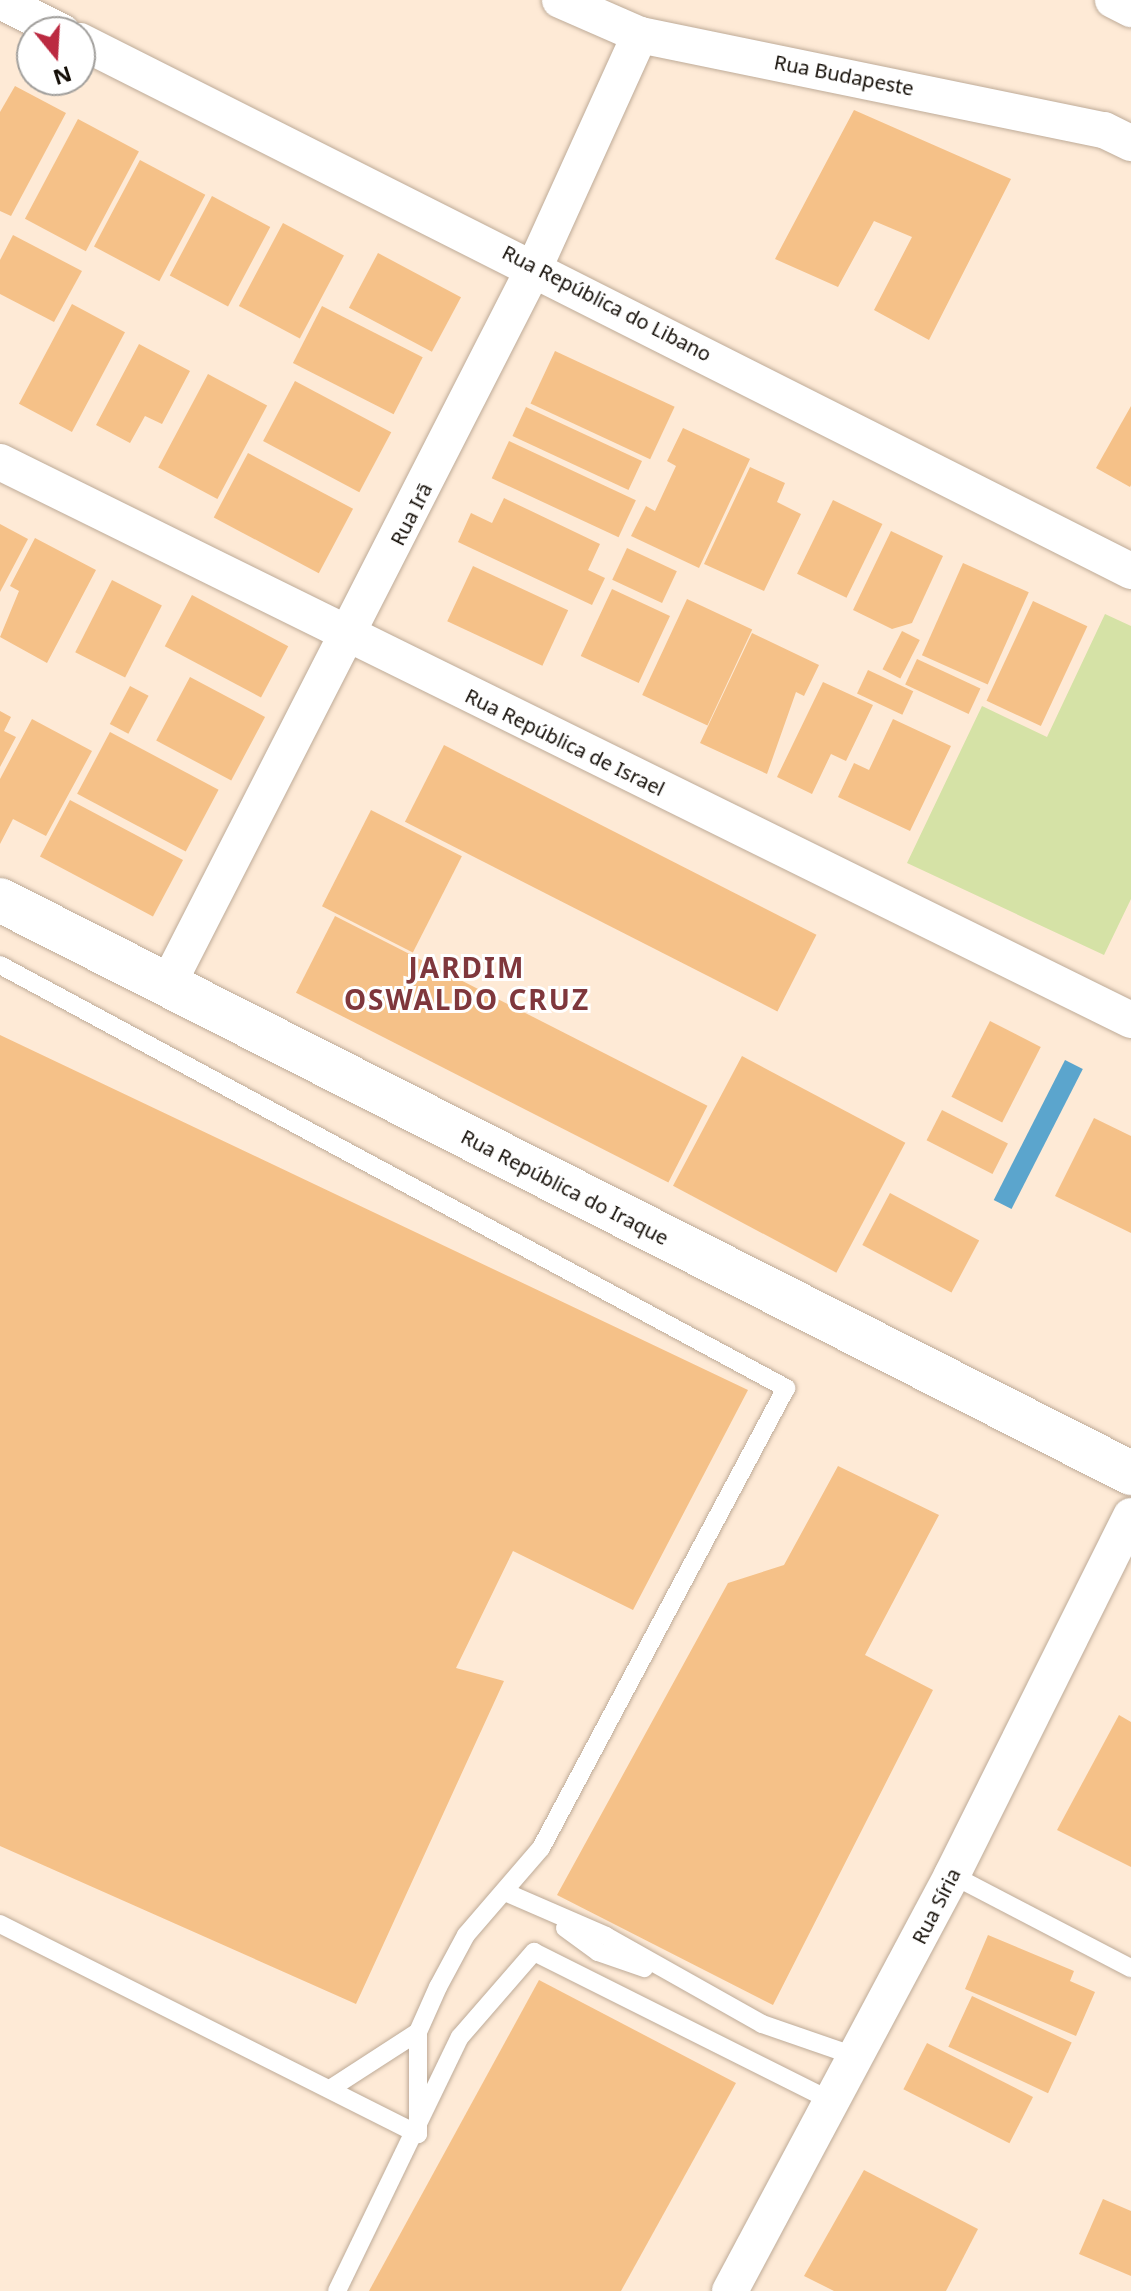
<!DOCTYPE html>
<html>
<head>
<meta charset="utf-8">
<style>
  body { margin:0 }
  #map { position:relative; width:1131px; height:2291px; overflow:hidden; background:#feead6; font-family:"Noto Sans",sans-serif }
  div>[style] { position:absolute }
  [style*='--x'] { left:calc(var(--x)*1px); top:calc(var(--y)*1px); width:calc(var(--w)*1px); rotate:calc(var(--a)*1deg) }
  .green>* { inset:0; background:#d5e2a6 }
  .water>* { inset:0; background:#5ba5cd; transform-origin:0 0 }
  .building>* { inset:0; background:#f5c188; transform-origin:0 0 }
  .roads { filter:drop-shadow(0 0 2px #beab98) drop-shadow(0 0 2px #beab98) }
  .lane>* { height:18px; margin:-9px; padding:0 9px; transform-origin:9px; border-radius:9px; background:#fff }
  .street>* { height:36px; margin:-18px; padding:0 18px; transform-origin:18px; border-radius:18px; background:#fff }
  .secondary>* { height:44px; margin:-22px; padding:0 22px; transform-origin:22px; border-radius:22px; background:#fff }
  span { translate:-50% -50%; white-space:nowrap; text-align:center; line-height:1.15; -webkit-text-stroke:6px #fff; paint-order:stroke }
  .street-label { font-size:20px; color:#140e07 }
  .district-label { font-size:28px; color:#7f373c; font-weight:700; letter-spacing:2px }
  .north { position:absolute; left:16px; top:16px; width:80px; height:80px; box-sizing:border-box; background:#fff; border:2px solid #a19f9c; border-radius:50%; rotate:162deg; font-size:22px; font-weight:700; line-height:32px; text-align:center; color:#140e07 }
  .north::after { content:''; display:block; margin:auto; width:28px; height:36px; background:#bb2a41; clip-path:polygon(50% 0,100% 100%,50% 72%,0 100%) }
</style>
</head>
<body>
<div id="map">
  <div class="green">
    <div style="clip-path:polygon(1105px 614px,1131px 626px,1131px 899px,1104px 955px,907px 863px,982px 706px,1047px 737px)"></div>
  </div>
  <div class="water">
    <div style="left:1065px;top:1060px;width:20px;height:157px;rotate:27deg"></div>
  </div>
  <div class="building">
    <div style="clip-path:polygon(15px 86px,66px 113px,11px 216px,0 211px,0 112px)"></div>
    <div style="clip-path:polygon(854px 110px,1011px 179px,929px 340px,874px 310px,912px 237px,874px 221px,838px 287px,775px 259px)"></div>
    <div style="left:78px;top:119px;width:69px;height:113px;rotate:28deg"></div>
    <div style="left:140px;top:160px;width:74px;height:98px;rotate:28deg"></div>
    <div style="left:212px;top:196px;width:66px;height:90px;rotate:28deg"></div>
    <div style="left:283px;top:223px;width:69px;height:94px;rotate:28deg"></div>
    <div style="clip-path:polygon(13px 235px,82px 271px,54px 322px,0 294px,0 260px)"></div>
    <div style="left:378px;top:253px;width:94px;height:62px;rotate:28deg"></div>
    <div style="left:72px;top:304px;width:60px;height:113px;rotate:28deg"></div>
    <div style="left:322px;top:306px;width:113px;height:64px;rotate:27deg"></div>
    <div style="clip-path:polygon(139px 344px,190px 371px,162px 424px,145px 416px,130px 443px,96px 425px)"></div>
    <div style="left:555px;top:351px;width:132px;height:58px;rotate:25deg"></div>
    <div style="left:208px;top:374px;width:67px;height:106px;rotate:28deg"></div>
    <div style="left:295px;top:381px;width:109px;height:68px;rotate:28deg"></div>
    <div style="clip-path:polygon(1131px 406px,1131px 485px,1130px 487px,1096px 468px)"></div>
    <div style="left:526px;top:407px;width:128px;height:32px;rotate:25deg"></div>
    <div style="clip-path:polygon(683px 428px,750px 459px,699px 568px,631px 536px,646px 506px,655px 511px,676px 466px,667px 461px)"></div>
    <div style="left:509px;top:441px;width:140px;height:41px;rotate:25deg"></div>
    <div style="left:248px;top:453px;width:119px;height:73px;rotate:28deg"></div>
    <div style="clip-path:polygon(750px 467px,785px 483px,777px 502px,801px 514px,764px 591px,704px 564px)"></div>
    <div style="clip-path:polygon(504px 498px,600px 544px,588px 570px,605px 578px,592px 605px,458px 542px,471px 513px,492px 523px)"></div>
    <div style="left:833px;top:500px;width:55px;height:82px;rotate:26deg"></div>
    <div style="clip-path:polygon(0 524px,28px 539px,0 592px)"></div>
    <div style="clip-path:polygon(891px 531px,943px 556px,912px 623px,892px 629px,853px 610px)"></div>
    <div style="clip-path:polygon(35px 538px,96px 570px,47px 663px,0 637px,19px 591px,10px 586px)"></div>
    <div style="left:627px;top:548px;width:55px;height:35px;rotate:25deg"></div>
    <div style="left:963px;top:563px;width:72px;height:101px;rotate:24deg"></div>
    <div style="left:473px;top:566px;width:105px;height:61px;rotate:25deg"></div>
    <div style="left:112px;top:580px;width:56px;height:81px;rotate:27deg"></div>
    <div style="left:612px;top:589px;width:64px;height:74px;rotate:25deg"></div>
    <div style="left:192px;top:595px;width:109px;height:58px;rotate:28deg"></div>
    <div style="left:687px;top:599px;width:72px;height:106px;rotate:25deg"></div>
    <div style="left:1033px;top:601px;width:60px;height:110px;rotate:25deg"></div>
    <div style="left:902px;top:631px;width:20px;height:43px;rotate:27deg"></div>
    <div style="clip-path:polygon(752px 633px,819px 665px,804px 696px,796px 692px,767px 774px,700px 743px)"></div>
    <div style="left:917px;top:659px;width:70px;height:28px;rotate:25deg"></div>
    <div style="left:868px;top:670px;width:50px;height:26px;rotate:25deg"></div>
    <div style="left:190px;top:677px;width:85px;height:72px;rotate:28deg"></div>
    <div style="clip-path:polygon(823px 682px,873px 705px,846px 761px,831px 754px,812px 794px,777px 777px)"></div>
    <div style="left:130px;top:686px;width:21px;height:43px;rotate:28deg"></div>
    <div style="clip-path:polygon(0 711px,11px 717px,4px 731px,16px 737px,0 767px)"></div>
    <div style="clip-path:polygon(32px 719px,92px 751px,46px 836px,13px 819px,0 844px,0 779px)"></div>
    <div style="clip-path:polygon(893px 719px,951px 746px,910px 831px,838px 797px,854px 763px,869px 770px)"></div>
    <div style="left:110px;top:732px;width:123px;height:70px;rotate:28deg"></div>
    <div style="left:444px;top:745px;width:418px;height:86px;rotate:27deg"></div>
    <div style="left:70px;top:800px;width:128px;height:64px;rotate:28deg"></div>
    <div style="left:371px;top:810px;width:102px;height:108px;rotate:27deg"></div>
    <div style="left:335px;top:916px;width:418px;height:86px;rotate:27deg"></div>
    <div style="left:990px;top:1021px;width:57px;height:85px;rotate:27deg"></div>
    <div style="clip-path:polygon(0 1035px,748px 1390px,633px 1610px,513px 1551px,456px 1668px,504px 1681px,356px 2004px,0 1846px)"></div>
    <div style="left:742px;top:1056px;width:185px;height:147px;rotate:28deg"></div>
    <div style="left:942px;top:1110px;width:74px;height:34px;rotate:27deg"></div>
    <div style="clip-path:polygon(1094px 1118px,1131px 1136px,1131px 1233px,1055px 1196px)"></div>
    <div style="left:890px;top:1193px;width:101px;height:59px;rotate:28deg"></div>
    <div style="clip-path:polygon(838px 1466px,939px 1515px,865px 1655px,933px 1690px,773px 2005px,557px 1895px,728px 1583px,784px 1565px)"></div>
    <div style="clip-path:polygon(1119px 1715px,1131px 1722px,1131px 1867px,1057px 1830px)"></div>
    <div style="clip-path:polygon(988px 1935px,1074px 1971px,1070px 1981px,1095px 1992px,1076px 2036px,965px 1989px)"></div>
    <div style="clip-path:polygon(539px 1980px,736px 2083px,621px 2291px,369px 2291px)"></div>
    <div style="left:972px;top:1996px;width:110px;height:56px;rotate:25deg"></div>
    <div style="left:927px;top:2043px;width:119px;height:52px;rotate:27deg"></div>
    <div style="clip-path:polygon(864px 2170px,978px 2229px,946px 2291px,834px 2291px,804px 2276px)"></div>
    <div style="clip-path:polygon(1103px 2199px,1131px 2211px,1131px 2276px,1079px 2254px)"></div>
  </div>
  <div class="roads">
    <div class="lane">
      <div style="--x:0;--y:965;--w:893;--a:28.29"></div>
      <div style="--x:786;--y:1388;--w:521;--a:118.04"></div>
      <div style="--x:541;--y:1848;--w:115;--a:130.8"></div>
      <div style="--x:466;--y:1935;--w:59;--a:118.3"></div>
      <div style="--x:438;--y:1987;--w:49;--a:114"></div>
      <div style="--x:418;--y:2032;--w:102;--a:90"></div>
      <div style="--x:952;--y:1875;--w:202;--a:27.5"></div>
      <div style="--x:505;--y:1892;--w:110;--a:23.5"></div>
      <div style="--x:606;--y:1936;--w:179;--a:29.4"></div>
      <div style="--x:762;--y:2024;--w:102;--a:19"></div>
      <div style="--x:0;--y:1924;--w:468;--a:26.7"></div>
      <div style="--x:565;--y:1928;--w:41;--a:36"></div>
      <div style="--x:598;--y:1952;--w:49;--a:19.2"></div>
      <div style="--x:333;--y:2087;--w:101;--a:-32.9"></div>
      <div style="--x:337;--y:2291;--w:282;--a:-64.2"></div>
      <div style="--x:460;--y:2037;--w:113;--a:-49"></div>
      <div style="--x:534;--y:1952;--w:335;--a:26.6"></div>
    </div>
    <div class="street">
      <div style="--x:560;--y:0;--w:87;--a:23.6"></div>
      <div style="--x:640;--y:35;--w:474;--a:11.6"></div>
      <div style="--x:1104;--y:130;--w:30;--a:26"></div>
      <div style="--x:1113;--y:0;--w:20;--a:27"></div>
      <div style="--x:0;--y:1;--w:69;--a:26.6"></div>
      <div style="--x:80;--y:41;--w:1177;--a:26.76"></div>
      <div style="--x:0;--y:462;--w:1261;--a:26.26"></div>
      <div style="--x:167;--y:986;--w:809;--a:-62.93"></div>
      <div style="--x:535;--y:266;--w:254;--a:-65.6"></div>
      <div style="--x:730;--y:2291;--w:472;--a:-61.9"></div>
      <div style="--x:952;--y:1875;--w:401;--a:-63.5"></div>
    </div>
    <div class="secondary">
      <div style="--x:0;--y:900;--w:1268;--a:26.87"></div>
    </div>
  </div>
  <div class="street-label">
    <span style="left:844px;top:75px;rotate:11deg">Rua Budapeste</span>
    <span style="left:607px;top:303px;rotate:27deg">Rua República do Libano</span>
    <span style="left:411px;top:514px;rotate:-63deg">Rua Irã</span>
    <span style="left:565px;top:742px;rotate:26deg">Rua República de Israel</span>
    <span style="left:565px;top:1187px;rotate:27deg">Rua República do Iraque</span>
    <span style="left:936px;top:1906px;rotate:-63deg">Rua Síria</span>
  </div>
  <div class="district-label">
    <span style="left:467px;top:983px">JARDIM<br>OSWALDO CRUZ</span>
  </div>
  <div class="north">N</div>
</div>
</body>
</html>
